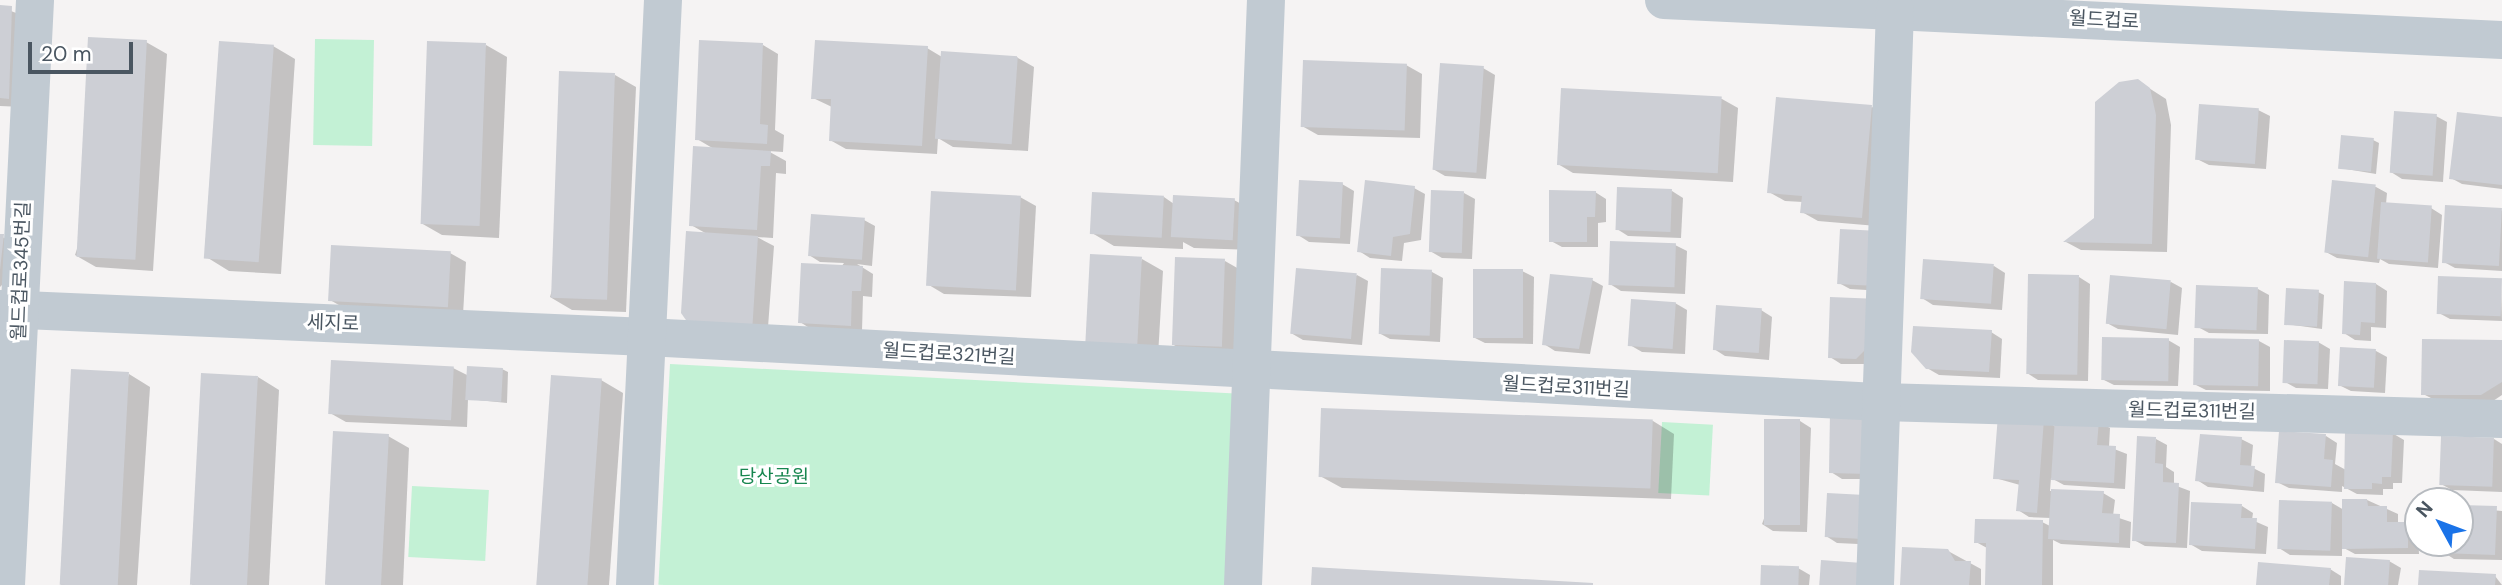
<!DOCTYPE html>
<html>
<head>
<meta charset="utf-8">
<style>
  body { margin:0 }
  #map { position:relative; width:2502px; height:585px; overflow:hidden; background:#f5f3f3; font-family:"DM Sans","Noto Sans KR",sans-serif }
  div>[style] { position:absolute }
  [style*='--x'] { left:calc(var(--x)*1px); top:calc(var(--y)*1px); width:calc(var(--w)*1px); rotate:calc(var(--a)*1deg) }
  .green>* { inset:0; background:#c3f1d5; transform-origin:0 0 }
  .shadow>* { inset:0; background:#0003 }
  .building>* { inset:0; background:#cdcfd5; transform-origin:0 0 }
  .minor>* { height:38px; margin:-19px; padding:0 19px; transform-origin:19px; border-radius:19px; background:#c1cad2 }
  span { translate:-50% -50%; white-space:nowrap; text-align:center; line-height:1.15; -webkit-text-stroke:6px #fff; paint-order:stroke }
  .street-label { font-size:19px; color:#4a5661 }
  .park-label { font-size:19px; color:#17864f }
  .north { position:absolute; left:2404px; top:487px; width:70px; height:70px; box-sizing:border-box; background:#fff; border:2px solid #b7bbc0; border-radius:50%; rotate:311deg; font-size:19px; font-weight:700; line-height:28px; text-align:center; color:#4a5661 }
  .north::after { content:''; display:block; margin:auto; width:24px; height:32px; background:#1a73e8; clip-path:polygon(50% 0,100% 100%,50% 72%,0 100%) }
  .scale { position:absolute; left:28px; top:42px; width:105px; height:32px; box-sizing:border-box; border:4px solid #4a5661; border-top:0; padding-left:9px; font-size:21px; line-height:24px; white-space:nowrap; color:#4a5661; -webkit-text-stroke:5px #fff; paint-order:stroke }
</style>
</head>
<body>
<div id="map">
  <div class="green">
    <div style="left:315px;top:39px;width:59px;height:106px;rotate:1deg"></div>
    <div style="left:670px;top:364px;width:566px;height:221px;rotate:3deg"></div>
    <div style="left:1662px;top:422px;width:51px;height:71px;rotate:3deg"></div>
    <div style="left:412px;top:486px;width:77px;height:71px;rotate:3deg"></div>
  </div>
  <div class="shadow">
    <div style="clip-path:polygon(0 7px,27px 17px,24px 107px,0 106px)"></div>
    <div style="clip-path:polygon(146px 42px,167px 54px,153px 271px,96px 267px,75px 255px)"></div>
    <div style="clip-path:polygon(486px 45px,507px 57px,499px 238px,442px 235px,421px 223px)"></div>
    <div style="clip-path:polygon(763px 45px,778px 54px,775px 130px,784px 135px,783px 152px,768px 151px,786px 161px,786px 174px,776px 173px,773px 238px,757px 237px,774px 246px,767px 341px,710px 338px,707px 234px,691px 225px,714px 149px,697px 139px)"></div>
    <div style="clip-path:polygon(273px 46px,295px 59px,281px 274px,229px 271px,208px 258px)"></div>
    <div style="clip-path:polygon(927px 48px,942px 57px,943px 53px,1018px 58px,1034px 67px,1028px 151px,953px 147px,938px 138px,937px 154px,846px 149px,830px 140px,832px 107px,813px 98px)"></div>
    <div style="clip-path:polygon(1406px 65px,1422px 74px,1420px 138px,1318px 135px,1302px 126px)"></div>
    <div style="clip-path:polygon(1483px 68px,1495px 75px,1486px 179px,1445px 176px,1433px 169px)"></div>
    <div style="clip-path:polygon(615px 75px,636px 87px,626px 312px,572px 310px,550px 297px)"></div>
    <div style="clip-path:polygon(2138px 81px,2166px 99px,2171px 125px,2167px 252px,2081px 250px,2066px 242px,2096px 218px)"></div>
    <div style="clip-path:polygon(1562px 90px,1722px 99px,1738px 108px,1733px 182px,1573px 173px,1558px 164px)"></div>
    <div style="clip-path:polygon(1872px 107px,1887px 116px,1877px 226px,1818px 221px,1802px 212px,1803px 202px,1785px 201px,1769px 192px)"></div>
    <div style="clip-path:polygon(2258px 110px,2270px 116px,2266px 169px,2209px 165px,2197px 159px)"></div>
    <div style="clip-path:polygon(2436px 116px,2447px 122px,2443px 182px,2402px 179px,2391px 172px)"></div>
    <div style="clip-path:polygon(2502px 119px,2502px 189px,2462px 184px,2451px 178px)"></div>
    <div style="clip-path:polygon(2373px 140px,2379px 143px,2376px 174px,2340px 168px)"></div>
    <div style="clip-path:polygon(2333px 182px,2376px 187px,2387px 193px,2386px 204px,2431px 208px,2442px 215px,2438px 268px,2389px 264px,2380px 259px,2379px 263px,2337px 258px,2326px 252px)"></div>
    <div style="clip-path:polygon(1342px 184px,1354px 191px,1350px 244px,1309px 242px,1298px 235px)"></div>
    <div style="clip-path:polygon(1414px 188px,1425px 194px,1421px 240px,1404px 243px,1402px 261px,1370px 258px,1359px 251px)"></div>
    <div style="clip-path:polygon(1672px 191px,1683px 198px,1681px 238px,1628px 236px,1617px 229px)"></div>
    <div style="clip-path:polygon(1595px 192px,1606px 199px,1606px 222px,1598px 223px,1598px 247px,1562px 247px,1551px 241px)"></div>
    <div style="clip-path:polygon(1464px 193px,1475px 199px,1472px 259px,1442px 258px,1430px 251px)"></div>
    <div style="clip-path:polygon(1020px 197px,1036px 206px,1031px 297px,944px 294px,929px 285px)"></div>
    <div style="clip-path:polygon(1164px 197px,1174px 204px,1234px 200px,1256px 212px,1254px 250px,1194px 248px,1183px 242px,1183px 249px,1114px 246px,1092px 233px)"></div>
    <div style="clip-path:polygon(2502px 210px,2502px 271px,2455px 268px,2444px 262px)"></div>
    <div style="clip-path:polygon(864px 220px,875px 226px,872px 266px,857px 264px,873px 274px,872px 297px,863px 296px,862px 331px,811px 329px,800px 322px,844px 263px,820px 262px,809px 255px)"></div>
    <div style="clip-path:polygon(0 236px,15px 243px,13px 274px,0 287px)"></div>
    <div style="clip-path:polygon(1886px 239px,1883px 291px,1850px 289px,1839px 283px)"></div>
    <div style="clip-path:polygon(1675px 245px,1687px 251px,1685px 294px,1621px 291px,1610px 284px)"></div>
    <div style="clip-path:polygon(450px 253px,466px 262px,463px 315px,346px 309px,330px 300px)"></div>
    <div style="clip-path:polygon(1142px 259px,1163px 271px,1158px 356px,1108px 353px)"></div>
    <div style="clip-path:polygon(1225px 261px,1246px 273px,1241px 359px,1193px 356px,1172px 344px)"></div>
    <div style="clip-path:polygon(1994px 266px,2005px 273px,2002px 310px,1933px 305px,1922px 298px)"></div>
    <div style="clip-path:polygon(1382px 269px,1432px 272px,1443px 278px,1440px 342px,1390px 339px,1379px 333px)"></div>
    <div style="clip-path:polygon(1522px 271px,1534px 277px,1533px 344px,1485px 343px,1473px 337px)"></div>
    <div style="clip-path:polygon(1357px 275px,1368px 281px,1362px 345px,1303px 340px,1291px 333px)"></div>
    <div style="clip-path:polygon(2079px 277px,2090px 284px,2088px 381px,2038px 380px,2027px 373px)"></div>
    <div style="clip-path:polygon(2501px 279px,2502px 321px,2450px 319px,2439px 313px)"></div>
    <div style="clip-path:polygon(1592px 280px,1603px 286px,1590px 354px,1555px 351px,1544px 344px)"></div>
    <div style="clip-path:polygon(2171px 282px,2182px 288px,2178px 335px,2118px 329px,2107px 323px)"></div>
    <div style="clip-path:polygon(2376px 284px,2387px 291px,2386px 328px,2371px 327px,2371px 341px,2355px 340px,2344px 333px)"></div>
    <div style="clip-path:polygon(2258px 289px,2269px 295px,2268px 334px,2209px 333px,2198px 327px)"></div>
    <div style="clip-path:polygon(2318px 292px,2324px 295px,2322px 329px,2286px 324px)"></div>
    <div style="clip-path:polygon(1675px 303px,1687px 310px,1685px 354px,1642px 352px,1630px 345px)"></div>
    <div style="clip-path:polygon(1890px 307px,1868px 364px,1841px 364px,1830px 357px)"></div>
    <div style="clip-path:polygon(1761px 310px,1772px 317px,1769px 360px,1725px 356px,1714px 349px)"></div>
    <div style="clip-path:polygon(1991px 332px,2002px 339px,2000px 378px,1939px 375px,1927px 368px)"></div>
    <div style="clip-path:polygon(2168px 340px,2180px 347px,2178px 386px,2114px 385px,2102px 379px)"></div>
    <div style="clip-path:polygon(2259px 341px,2270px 347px,2270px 391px,2206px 390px,2194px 384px)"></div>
    <div style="clip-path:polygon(2318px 342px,2330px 349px,2328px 389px,2296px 388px,2285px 382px)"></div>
    <div style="clip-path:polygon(2502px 342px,2502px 395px,2493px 401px,2435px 400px,2423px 394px)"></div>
    <div style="clip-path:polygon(2342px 348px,2376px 351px,2387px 357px,2385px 393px,2351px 391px,2339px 385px)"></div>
    <div style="clip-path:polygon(453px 368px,469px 376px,502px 369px,508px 372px,507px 403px,468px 399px,467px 427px,346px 422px,330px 413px)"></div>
    <div style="clip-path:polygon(129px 374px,150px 387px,137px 585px,61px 585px)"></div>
    <div style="clip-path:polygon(258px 377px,279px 390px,269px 585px,192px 585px)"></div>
    <div style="clip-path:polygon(601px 380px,623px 393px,609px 585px,538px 585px)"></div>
    <div style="clip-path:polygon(1831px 414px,1880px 479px,1842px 479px,1831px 472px)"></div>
    <div style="clip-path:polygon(2044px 420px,2056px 427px,2098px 422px,2110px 428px,2109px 447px,2127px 454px,2125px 489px,2064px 485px,2051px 478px,2050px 491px,2103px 493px,2115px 500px,2113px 516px,2131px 522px,2130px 548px,2061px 544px,2053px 540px,2053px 585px,1988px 585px,1987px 548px,1976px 542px,2042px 522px,2050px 526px,2051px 518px,2029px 517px,2018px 510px,2020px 485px,1995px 478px)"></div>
    <div style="clip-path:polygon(1653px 421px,1674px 434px,1671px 499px,1342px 488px,1320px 476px)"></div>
    <div style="clip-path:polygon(1800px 421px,1811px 428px,1807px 532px,1773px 531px,1762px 524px)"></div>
    <div style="clip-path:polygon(2392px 433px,2404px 440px,2402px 483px,2393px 483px,2393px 489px,2383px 489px,2383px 495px,2357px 494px,2342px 486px,2342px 492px,2289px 488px,2277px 482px,2326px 436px,2337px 443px,2335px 464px,2346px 470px)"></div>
    <div style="clip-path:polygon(388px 436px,409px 448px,403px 585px,327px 585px)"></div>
    <div style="clip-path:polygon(2156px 439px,2167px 445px,2166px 467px,2174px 472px,2174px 485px,2190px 491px,2187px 548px,2145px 546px,2134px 540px)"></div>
    <div style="clip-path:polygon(2241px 439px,2253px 445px,2251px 467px,2265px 474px,2264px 492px,2208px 487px,2197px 480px)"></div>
    <div style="clip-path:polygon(2494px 439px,2502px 444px,2502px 492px,2452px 490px,2441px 484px)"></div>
    <div style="clip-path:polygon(1828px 495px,1879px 545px,1837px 543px,1826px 536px)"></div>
    <div style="clip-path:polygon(2367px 500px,2398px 514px,2398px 523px,2418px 530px,2419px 554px,2355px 554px,2342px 547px,2342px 556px,2290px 555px,2279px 548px,2332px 503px,2344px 510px)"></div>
    <div style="clip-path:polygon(2242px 506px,2253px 513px,2252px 520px,2268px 527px,2266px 554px,2202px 551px,2190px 544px)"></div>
    <div style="clip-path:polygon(2460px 507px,2502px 511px,2502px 560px,2454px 559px,2443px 552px,2443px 543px,2460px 543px)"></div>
    <div style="clip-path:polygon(1948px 551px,1981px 569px,1981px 585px,1901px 585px)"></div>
    <div style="clip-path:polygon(2389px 561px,2401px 568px,2398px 585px,2346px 585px)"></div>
    <div style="clip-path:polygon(1798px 568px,1810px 575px,1809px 585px,1762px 585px)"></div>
    <div style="clip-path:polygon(2330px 569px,2341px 576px,2341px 585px,2258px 585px)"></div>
    <div style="clip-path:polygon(2495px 576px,2502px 585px,2419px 585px)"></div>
  </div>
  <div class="building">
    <div style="clip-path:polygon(0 5px,12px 6px,9px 99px,0 98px)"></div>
    <div style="left:88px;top:37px;width:59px;height:220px;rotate:3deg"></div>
    <div style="clip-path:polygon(699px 40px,763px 43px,760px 124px,768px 125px,767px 144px,695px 140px)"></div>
    <div style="clip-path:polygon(815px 40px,928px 46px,922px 146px,829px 141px,831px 99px,811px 99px)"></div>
    <div style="left:219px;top:41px;width:55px;height:218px;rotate:4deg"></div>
    <div style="left:427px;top:41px;width:59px;height:183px;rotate:2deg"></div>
    <div style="left:941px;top:51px;width:77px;height:88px;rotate:4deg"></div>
    <div style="left:1303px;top:60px;width:104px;height:67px;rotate:2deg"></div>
    <div style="left:1440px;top:63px;width:44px;height:107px;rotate:4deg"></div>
    <div style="left:559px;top:71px;width:56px;height:227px;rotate:2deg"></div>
    <div style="clip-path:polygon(2138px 79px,2150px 88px,2156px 115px,2152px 244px,2063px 242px,2094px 218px,2095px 102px,2119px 82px)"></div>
    <div style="left:1561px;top:88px;width:161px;height:77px;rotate:3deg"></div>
    <div style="clip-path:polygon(1776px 97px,1872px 105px,1862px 218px,1800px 213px,1802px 196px,1767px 193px)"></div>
    <div style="left:2199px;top:104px;width:60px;height:56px;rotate:4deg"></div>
    <div style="left:2394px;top:111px;width:43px;height:62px;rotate:4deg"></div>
    <div style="clip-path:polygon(2457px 112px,2502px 117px,2502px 185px,2449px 179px)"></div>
    <div style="left:2341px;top:135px;width:33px;height:34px;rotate:5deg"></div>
    <div style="clip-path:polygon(693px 146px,771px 151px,770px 166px,761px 166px,757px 230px,689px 226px)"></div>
    <div style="left:1299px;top:180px;width:44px;height:56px;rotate:3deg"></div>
    <div style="clip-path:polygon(1365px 180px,1415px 186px,1410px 234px,1393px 237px,1391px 256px,1357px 252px)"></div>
    <div style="left:2332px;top:180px;width:44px;height:73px;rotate:6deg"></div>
    <div style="left:1617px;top:187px;width:55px;height:43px;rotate:2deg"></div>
    <div style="left:1431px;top:190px;width:33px;height:62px;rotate:2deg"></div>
    <div style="clip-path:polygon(1549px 190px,1596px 191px,1595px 217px,1587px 217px,1587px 242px,1549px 242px)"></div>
    <div style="left:931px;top:191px;width:90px;height:95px;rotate:3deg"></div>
    <div style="left:1092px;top:192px;width:72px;height:42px;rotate:3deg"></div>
    <div style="left:1173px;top:195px;width:62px;height:42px;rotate:3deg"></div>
    <div style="left:2381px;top:202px;width:51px;height:57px;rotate:4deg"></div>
    <div style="left:2445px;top:205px;width:57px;height:58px;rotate:3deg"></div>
    <div style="left:811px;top:214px;width:54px;height:42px;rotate:4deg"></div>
    <div style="left:1840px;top:229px;width:35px;height:55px;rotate:3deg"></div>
    <div style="clip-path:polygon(686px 231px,758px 236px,752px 333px,693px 330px,681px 313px)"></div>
    <div style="clip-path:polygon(0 234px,4px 234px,0 270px)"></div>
    <div style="left:1610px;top:241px;width:66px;height:44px;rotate:2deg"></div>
    <div style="left:331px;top:245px;width:120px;height:56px;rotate:3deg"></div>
    <div style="left:1090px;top:254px;width:52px;height:88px;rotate:3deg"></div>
    <div style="left:1175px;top:257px;width:50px;height:88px;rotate:2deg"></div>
    <div style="left:1923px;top:259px;width:71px;height:40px;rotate:4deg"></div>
    <div style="clip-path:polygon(801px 263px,863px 266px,861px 291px,852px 291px,851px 326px,798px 323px)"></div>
    <div style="left:1296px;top:268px;width:61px;height:66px;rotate:5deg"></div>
    <div style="left:1381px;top:268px;width:51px;height:66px;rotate:2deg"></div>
    <div style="left:1473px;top:269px;width:50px;height:69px"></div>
    <div style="clip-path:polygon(1550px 274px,1593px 278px,1579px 349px,1542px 345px)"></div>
    <div style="left:2028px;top:274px;width:51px;height:100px;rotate:1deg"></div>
    <div style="left:2110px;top:275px;width:61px;height:49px;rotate:5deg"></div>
    <div style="left:2438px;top:276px;width:64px;height:38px;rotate:2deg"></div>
    <div style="clip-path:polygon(2344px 281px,2376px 283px,2375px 323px,2361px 322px,2360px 335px,2342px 334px)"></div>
    <div style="left:2196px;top:285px;width:62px;height:43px;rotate:2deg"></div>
    <div style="left:2286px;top:288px;width:33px;height:37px;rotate:3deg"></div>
    <div style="clip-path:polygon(1830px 297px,1879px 299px,1878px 337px,1856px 359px,1828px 358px)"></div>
    <div style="left:1631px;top:299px;width:45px;height:47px;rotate:4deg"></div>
    <div style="left:1716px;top:305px;width:46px;height:45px;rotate:4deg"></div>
    <div style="clip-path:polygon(1913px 326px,1992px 330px,1989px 372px,1926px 369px,1911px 352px)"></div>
    <div style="left:2102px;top:337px;width:67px;height:43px;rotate:1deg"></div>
    <div style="left:2194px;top:338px;width:65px;height:47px;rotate:1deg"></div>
    <div style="clip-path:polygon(2422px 339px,2502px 340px,2502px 382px,2481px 395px,2421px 395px)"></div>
    <div style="left:2284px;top:340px;width:35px;height:43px;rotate:2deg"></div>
    <div style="left:2340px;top:347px;width:36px;height:39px;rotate:3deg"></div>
    <div style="left:331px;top:360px;width:123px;height:54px;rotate:3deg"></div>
    <div style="left:467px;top:366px;width:36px;height:34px;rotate:3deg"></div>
    <div style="left:71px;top:369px;width:58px;height:216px;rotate:3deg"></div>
    <div style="left:201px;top:373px;width:57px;height:212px;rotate:3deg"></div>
    <div style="left:551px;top:375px;width:51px;height:211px;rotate:4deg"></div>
    <div style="left:1321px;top:408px;width:332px;height:69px;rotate:2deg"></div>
    <div style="clip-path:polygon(1830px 412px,1860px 412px,1870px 431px,1869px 474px,1829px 473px)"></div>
    <div style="clip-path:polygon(1998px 415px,2044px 419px,2037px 513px,2016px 511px,2019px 480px,1993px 479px)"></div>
    <div style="clip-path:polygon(2055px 417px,2099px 420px,2097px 445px,2116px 446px,2114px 483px,2051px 480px)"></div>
    <div style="left:1764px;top:419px;width:36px;height:106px"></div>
    <div style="clip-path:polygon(2345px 430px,2393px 431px,2391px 477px,2382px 477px,2382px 484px,2372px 483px,2372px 489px,2344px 489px)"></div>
    <div style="left:333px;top:431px;width:56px;height:154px;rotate:3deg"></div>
    <div style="clip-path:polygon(2279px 431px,2326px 434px,2324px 459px,2333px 460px,2331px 487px,2275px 483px)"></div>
    <div style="clip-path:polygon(2200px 434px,2242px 437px,2240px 465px,2255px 466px,2253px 487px,2195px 481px)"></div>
    <div style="clip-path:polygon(2137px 436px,2156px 437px,2155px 463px,2163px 464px,2163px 482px,2179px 483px,2176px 543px,2132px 541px)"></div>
    <div style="left:2441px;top:436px;width:53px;height:49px;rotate:2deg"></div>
    <div style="clip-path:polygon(2051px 489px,2104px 491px,2102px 513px,2120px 514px,2119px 543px,2048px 539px)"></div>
    <div style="left:1827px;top:493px;width:43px;height:44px;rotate:3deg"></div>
    <div style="clip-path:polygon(2342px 499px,2367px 499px,2368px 506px,2387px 506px,2387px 522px,2408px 522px,2408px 548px,2342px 549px)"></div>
    <div style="left:2279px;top:500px;width:53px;height:49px;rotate:2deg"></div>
    <div style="clip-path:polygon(2191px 502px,2242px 504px,2241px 518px,2257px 518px,2255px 549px,2189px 545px)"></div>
    <div style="clip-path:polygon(2460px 505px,2497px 506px,2495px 555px,2441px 553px,2441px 543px,2460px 543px)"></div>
    <div style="clip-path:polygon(1975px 519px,2043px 520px,2042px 585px,1985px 585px,1986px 543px,1974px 543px)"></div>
    <div style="clip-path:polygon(1902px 547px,1948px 549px,1955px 561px,1971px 561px,1969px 585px,1900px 585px)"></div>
    <div style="left:2346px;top:557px;width:44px;height:28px;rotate:4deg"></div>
    <div style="left:1821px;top:560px;width:45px;height:25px;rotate:4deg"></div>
    <div style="clip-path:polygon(2258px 562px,2331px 568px,2329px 585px,2256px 585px)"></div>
    <div style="left:1761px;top:565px;width:38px;height:20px;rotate:2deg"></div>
    <div style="clip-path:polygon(1312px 567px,1593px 583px,1593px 585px,1311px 585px)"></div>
    <div style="clip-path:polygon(2419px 570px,2496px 574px,2495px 585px,2418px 585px)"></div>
  </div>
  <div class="minor">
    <div style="--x:1664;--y:0;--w:839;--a:2.73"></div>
    <div style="--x:0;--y:309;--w:648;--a:2.48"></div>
    <div style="--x:647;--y:337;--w:1236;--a:3.02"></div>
    <div style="--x:1881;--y:402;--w:621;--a:1.57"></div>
    <div style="--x:6;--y:585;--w:586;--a:-87.16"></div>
    <div style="--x:635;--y:585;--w:586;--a:-87.26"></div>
    <div style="--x:1243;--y:585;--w:585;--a:-87.75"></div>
    <div style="--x:1875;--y:585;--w:576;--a:-88.01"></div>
  </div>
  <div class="street-label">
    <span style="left:2104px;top:20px;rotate:3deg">월드컵로</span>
    <span style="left:21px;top:271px;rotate:-88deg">월드컵로345번길</span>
    <span style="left:333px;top:323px;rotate:2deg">세지로</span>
    <span style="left:949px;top:354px;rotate:3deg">월드컵로321번길</span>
    <span style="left:1566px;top:387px;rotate:3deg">월드컵로311번길</span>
    <span style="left:2192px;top:411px;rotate:1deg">월드컵로311번길</span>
  </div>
  <div class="park-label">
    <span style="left:774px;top:477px">당산공원</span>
  </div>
  <div class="north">N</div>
  <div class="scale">20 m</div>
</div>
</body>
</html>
